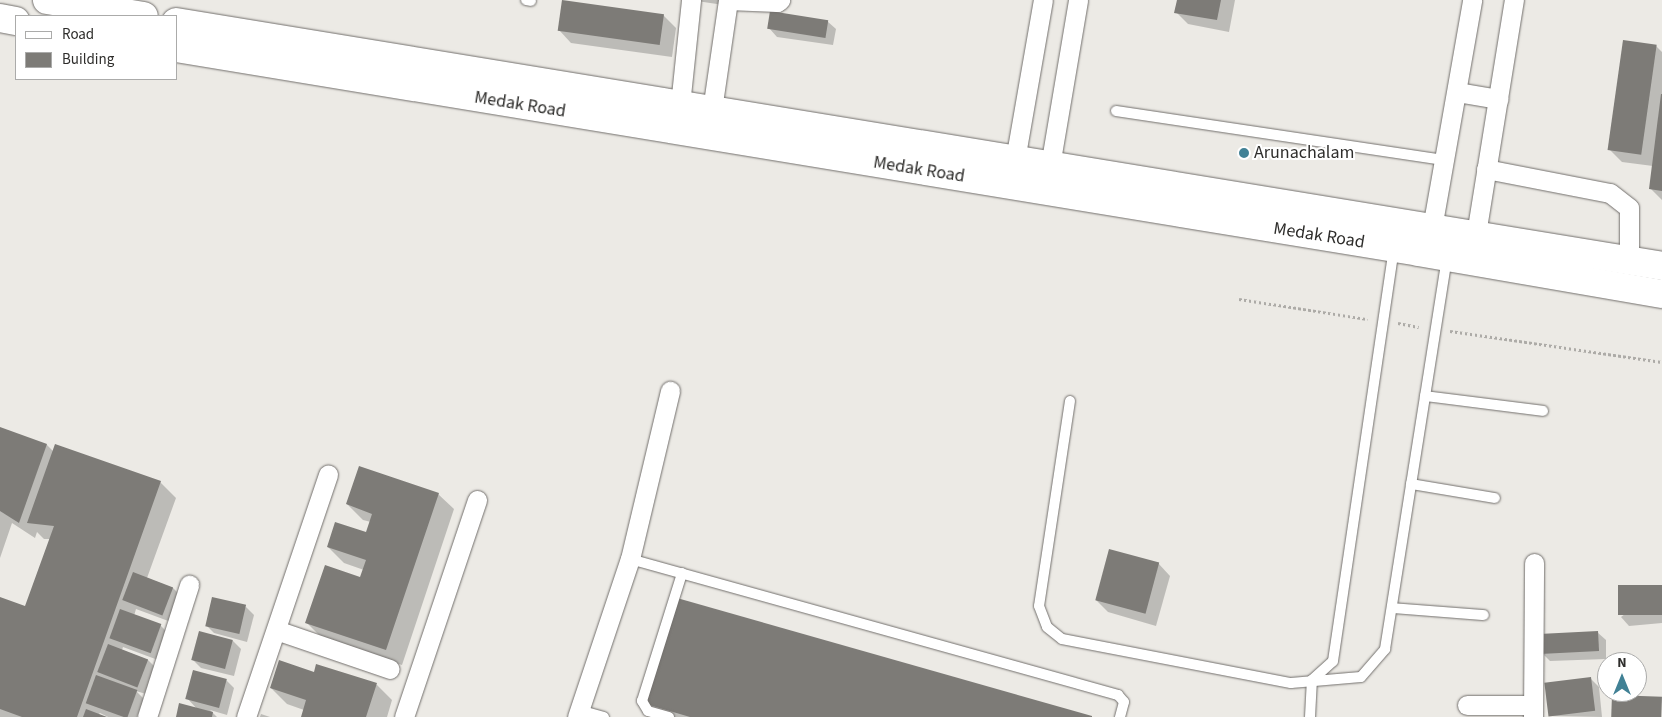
<!DOCTYPE html>
<html>
<head>
<meta charset="utf-8">
<style>
  body { margin:0 }
  #map { position:relative; width:1662px; height:717px; overflow:hidden; background:#eceae5; font-family:"Source Sans 3",sans-serif }
  div>[style] { position:absolute }
  [style*='--x'] { left:calc(var(--x)*1px); top:calc(var(--y)*1px); width:calc(var(--w)*1px); rotate:calc(var(--a)*1deg) }
  .shadow>* { inset:0; background:#0003 }
  .building>* { inset:0; background:#7d7b77; transform-origin:0 0 }
  .path>* { height:3px; margin-top:-1.5px; transform-origin:0; background:repeating-linear-gradient(90deg,#adaba7 0 2.5px,transparent 0 5px) }
  .roads { filter:drop-shadow(0 0 1px #726f6c) drop-shadow(0 0 1px #726f6c) }
  .lane>* { height:10px; margin:-5px; padding:0 5px; transform-origin:5px; border-radius:5px; background:#fff }
  .street>* { height:19px; margin:-9.5px; padding:0 9.5px; transform-origin:9.5px; border-radius:9.5px; background:#fff }
  .primary>* { height:28px; margin:-14px; padding:0 14px; transform-origin:14px; border-radius:14px; background:#fff }
  .dots>* { width:14px; height:14px; translate:-50% -50%; box-sizing:border-box; border:2px solid #fff; border-radius:50% }
  span { translate:-50% -50%; white-space:nowrap; text-align:center; line-height:1.15; -webkit-text-stroke:4px #fff; paint-order:stroke }
  .street-label { font-size:18px; color:#2e2d2b }
  .poi-label { font-size:18px; color:#2e2d2b }
  .left { translate:0 -50%; text-align:left }
  .legend { position:absolute; left:15px; top:15px; width:162px; height:65px; box-sizing:border-box; background:#fff; border:1px solid #ababaa; margin:0; padding:6px 9px; list-style:none; font-size:15px; color:#2e2d2b }
  .legend li { display:flex; align-items:center; gap:10px; height:25px }
  .legend b { width:25px; border:1px solid #ababaa }
  .north { position:absolute; left:1597px; top:652px; width:50px; height:50px; box-sizing:border-box; background:#fff; border:1px solid #ababaa; border-radius:50%; rotate:0deg; font-size:14px; font-weight:700; line-height:20px; text-align:center; color:#2e2d2b }
  .north::after { content:''; display:block; margin:auto; width:18px; height:22px; background:#418195; clip-path:polygon(50% 0,100% 100%,50% 72%,0 100%) }
</style>
</head>
<body>
<div id="map">
  <div class="shadow">
    <div style="clip-path:polygon(690px 0,774px 0,772px 13px,827px 21px,836px 29px,833px 45px,777px 37px,769px 28px,771px 12px)"></div>
    <div style="clip-path:polygon(1178px 0,1235px 0,1229px 32px,1188px 24px,1176px 12px)"></div>
    <div style="clip-path:polygon(663px 15px,676px 28px,672px 57px,571px 43px,559px 30px)"></div>
    <div style="clip-path:polygon(1656px 46px,1662px 52px,1662px 200px,1651px 189px,1653px 166px,1622px 162px,1610px 150px)"></div>
    <div style="clip-path:polygon(0 429px,47px 445px,54px 452px,160px 482px,176px 498px,147px 578px,173px 588px,181px 596px,171px 622px,136px 609px,134px 616px,160px 625px,168px 633px,158px 660px,123px 647px,122px 650px,148px 660px,156px 668px,146px 694px,136px 691px,144px 699px,137px 717px,108px 717px,100px 713px,98px 715px,104px 717px,0 717px,0 599px,26px 608px,50px 539px,44px 539px,37px 532px,35px 538px,12px 523px,0 558px)"></div>
    <div style="clip-path:polygon(438px 494px,454px 509px,402px 665px,323px 639px,307px 623px,361px 579px,364px 570px,344px 563px,328px 547px,367px 533px,371px 522px,363px 520px,347px 504px)"></div>
    <div style="clip-path:polygon(1158px 563px,1170px 576px,1156px 626px,1108px 612px,1096px 600px)"></div>
    <div style="clip-path:polygon(1662px 586px,1662px 623px,1629px 626px,1621px 617px)"></div>
    <div style="clip-path:polygon(246px 607px,254px 615px,247px 642px,214px 633px,206px 625px)"></div>
    <div style="clip-path:polygon(1597px 632px,1606px 640px,1606px 659px,1550px 661px,1541px 652px)"></div>
    <div style="clip-path:polygon(200px 633px,233px 641px,241px 649px,234px 676px,201px 668px,193px 660px)"></div>
    <div style="clip-path:polygon(317px 665px,377px 685px,392px 700px,387px 717px,302px 717px,304px 710px,287px 704px,271px 688px,315px 674px)"></div>
    <div style="clip-path:polygon(1590px 678px,1599px 687px,1602px 717px,1549px 716px)"></div>
    <div style="clip-path:polygon(226px 680px,234px 688px,227px 715px,210px 710px,217px 717px,177px 717px,197px 709px,187px 698px)"></div>
    <div style="clip-path:polygon(647px 704px,1089px 717px,660px 717px)"></div>
    <div style="clip-path:polygon(261px 714px,270px 717px,260px 717px)"></div>
  </div>
  <div class="building">
    <div style="left:562px;top:0;width:103px;height:31px;rotate:8deg"></div>
    <div style="clip-path:polygon(1177px 0,1221px 0,1217px 20px,1174px 13px)"></div>
    <div style="left:770px;top:11px;width:59px;height:18px;rotate:9deg"></div>
    <div style="left:1623px;top:40px;width:34px;height:111px;rotate:8deg"></div>
    <div style="clip-path:polygon(1661px 94px,1662px 94px,1662px 191px,1649px 189px)"></div>
    <div style="clip-path:polygon(0 427px,47px 444px,19px 523px,0 511px)"></div>
    <div style="clip-path:polygon(55px 444px,161px 481px,77px 717px,22px 717px,0 709px,0 597px,25px 606px,54px 526px,27px 523px)"></div>
    <div style="clip-path:polygon(359px 466px,439px 493px,386px 650px,305px 623px,325px 565px,360px 577px,366px 560px,327px 547px,335px 522px,366px 532px,372px 514px,346px 504px)"></div>
    <div style="left:1109px;top:549px;width:52px;height:53px;rotate:15deg"></div>
    <div style="left:133px;top:572px;width:43px;height:30px;rotate:21deg"></div>
    <div style="left:1662px;top:585px;width:30px;height:44px;rotate:90deg"></div>
    <div style="left:212px;top:597px;width:35px;height:30px;rotate:13deg"></div>
    <div style="clip-path:polygon(677px 598px,1092px 716px,1092px 717px,690px 717px,646px 704px)"></div>
    <div style="left:120px;top:609px;width:44px;height:31px;rotate:20deg"></div>
    <div style="left:199px;top:631px;width:35px;height:30px;rotate:15deg"></div>
    <div style="left:1598px;top:631px;width:20px;height:59px;rotate:87deg"></div>
    <div style="left:108px;top:644px;width:43px;height:30px;rotate:21deg"></div>
    <div style="clip-path:polygon(279px 660px,314px 672px,316px 664px,377px 683px,366px 717px,301px 717px,306px 700px,270px 688px)"></div>
    <div style="left:193px;top:670px;width:35px;height:30px;rotate:15deg"></div>
    <div style="left:96px;top:675px;width:44px;height:30px;rotate:20deg"></div>
    <div style="left:1591px;top:677px;width:34px;height:47px;rotate:83deg"></div>
    <div style="left:1612px;top:695px;width:50px;height:22px;rotate:2deg"></div>
    <div style="clip-path:polygon(179px 703px,213px 712px,212px 717px,176px 717px)"></div>
    <div style="clip-path:polygon(86px 709px,107px 717px,83px 717px)"></div>
  </div>
  <div class="path">
    <div style="--x:1239;--y:299;--w:130;--a:8.9"></div>
    <div style="--x:1398;--y:323;--w:21;--a:11"></div>
    <div style="--x:1450;--y:331;--w:214;--a:8.3"></div>
  </div>
  <div class="roads">
    <div class="lane">
      <div style="--x:526;--y:0;--w:5;--a:11"></div>
      <div style="--x:1116;--y:111;--w:333;--a:8.5"></div>
      <div style="--x:1425;--y:396;--w:119;--a:7.2"></div>
      <div style="--x:1070;--y:401;--w:207;--a:98.6"></div>
      <div style="--x:1039;--y:606;--w:22;--a:69"></div>
      <div style="--x:1047;--y:627;--w:19;--a:39"></div>
      <div style="--x:1062;--y:639;--w:233;--a:10.9"></div>
      <div style="--x:1291;--y:683;--w:70;--a:-4.9"></div>
      <div style="--x:1361;--y:677;--w:37;--a:-49"></div>
      <div style="--x:1385;--y:649;--w:397;--a:-81"></div>
      <div style="--x:1411;--y:484;--w:85;--a:9.5"></div>
      <div style="--x:630;--y:559;--w:507;--a:15.57"></div>
      <div style="--x:1118;--y:695;--w:9;--a:49"></div>
      <div style="--x:1124;--y:702;--w:16;--a:105"></div>
      <div style="--x:1392;--y:608;--w:92;--a:4.4"></div>
      <div style="--x:579;--y:710;--w:26;--a:16"></div>
      <div style="--x:669;--y:717;--w:22;--a:-164"></div>
      <div style="--x:648;--y:711;--w:12;--a:-121"></div>
      <div style="--x:642;--y:701;--w:134;--a:-72.6"></div>
      <div style="--x:1310;--y:717;--w:37;--a:-87"></div>
      <div style="--x:1312;--y:680;--w:28;--a:-42"></div>
      <div style="--x:1333;--y:661;--w:416;--a:-81.6"></div>
    </div>
    <div class="street">
      <div style="--x:1457;--y:92;--w:42;--a:9.7"></div>
      <div style="--x:680;--y:105;--w:106;--a:-84"></div>
      <div style="--x:712;--y:110;--w:111;--a:-81.7"></div>
      <div style="--x:728;--y:0;--w:49;--a:2.3"></div>
      <div style="--x:777;--y:2;--w:4;--a:-34"></div>
      <div style="--x:1015;--y:160;--w:162;--a:-80.1"></div>
      <div style="--x:1050;--y:166;--w:168;--a:-80.4"></div>
      <div style="--x:1486;--y:169;--w:126;--a:11"></div>
      <div style="--x:1610;--y:193;--w:24;--a:38"></div>
      <div style="--x:1629;--y:208;--w:52;--a:90"></div>
      <div style="--x:1432;--y:228;--w:231;--a:-80"></div>
      <div style="--x:1476;--y:234;--w:237;--a:-80.8"></div>
      <div style="--x:276;--y:630;--w:120;--a:18.9"></div>
      <div style="--x:1467;--y:705;--w:66;--a:0"></div>
      <div style="--x:147;--y:717;--w:139;--a:-72.3"></div>
      <div style="--x:246;--y:717;--w:256;--a:-71.3"></div>
      <div style="--x:404;--y:717;--w:229;--a:-71.4"></div>
      <div style="--x:577;--y:717;--w:167;--a:-71.5"></div>
      <div style="--x:630;--y:559;--w:173;--a:-76.6"></div>
      <div style="--x:1533;--y:717;--w:154;--a:-89.6"></div>
    </div>
    <div class="primary">
      <div style="--x:47;--y:0;--w:98;--a:9.4"></div>
      <div style="--x:0;--y:18;--w:16;--a:11"></div>
      <div style="--x:176;--y:22;--w:1506;--a:9.32"></div>
      <div style="--x:176;--y:48;--w:1260;--a:9.32"></div>
      <div style="--x:1419;--y:252;--w:247;--a:9.8"></div>
    </div>
  </div>
  <div class="dots">
    <div style="left:1244px;top:153px;background:#418195"></div>
  </div>
  <div class="street-label">
    <span style="left:520px;top:105px;rotate:9deg">Medak Road</span>
    <span style="left:919px;top:170px;rotate:9deg">Medak Road</span>
    <span style="left:1319px;top:236px;rotate:9deg">Medak Road</span>
  </div>
  <div class="poi-label">
    <span class="left" style="left:1254px;top:153px">Arunachalam</span>
  </div>
  <ul class="legend">
  <li><b style="height:6px;background:#fff"></b>Road</li>
  <li><b style="height:14px;background:#7d7b77"></b>Building</li>
  </ul>
  <div class="north">N</div>
</div>
</body>
</html>
